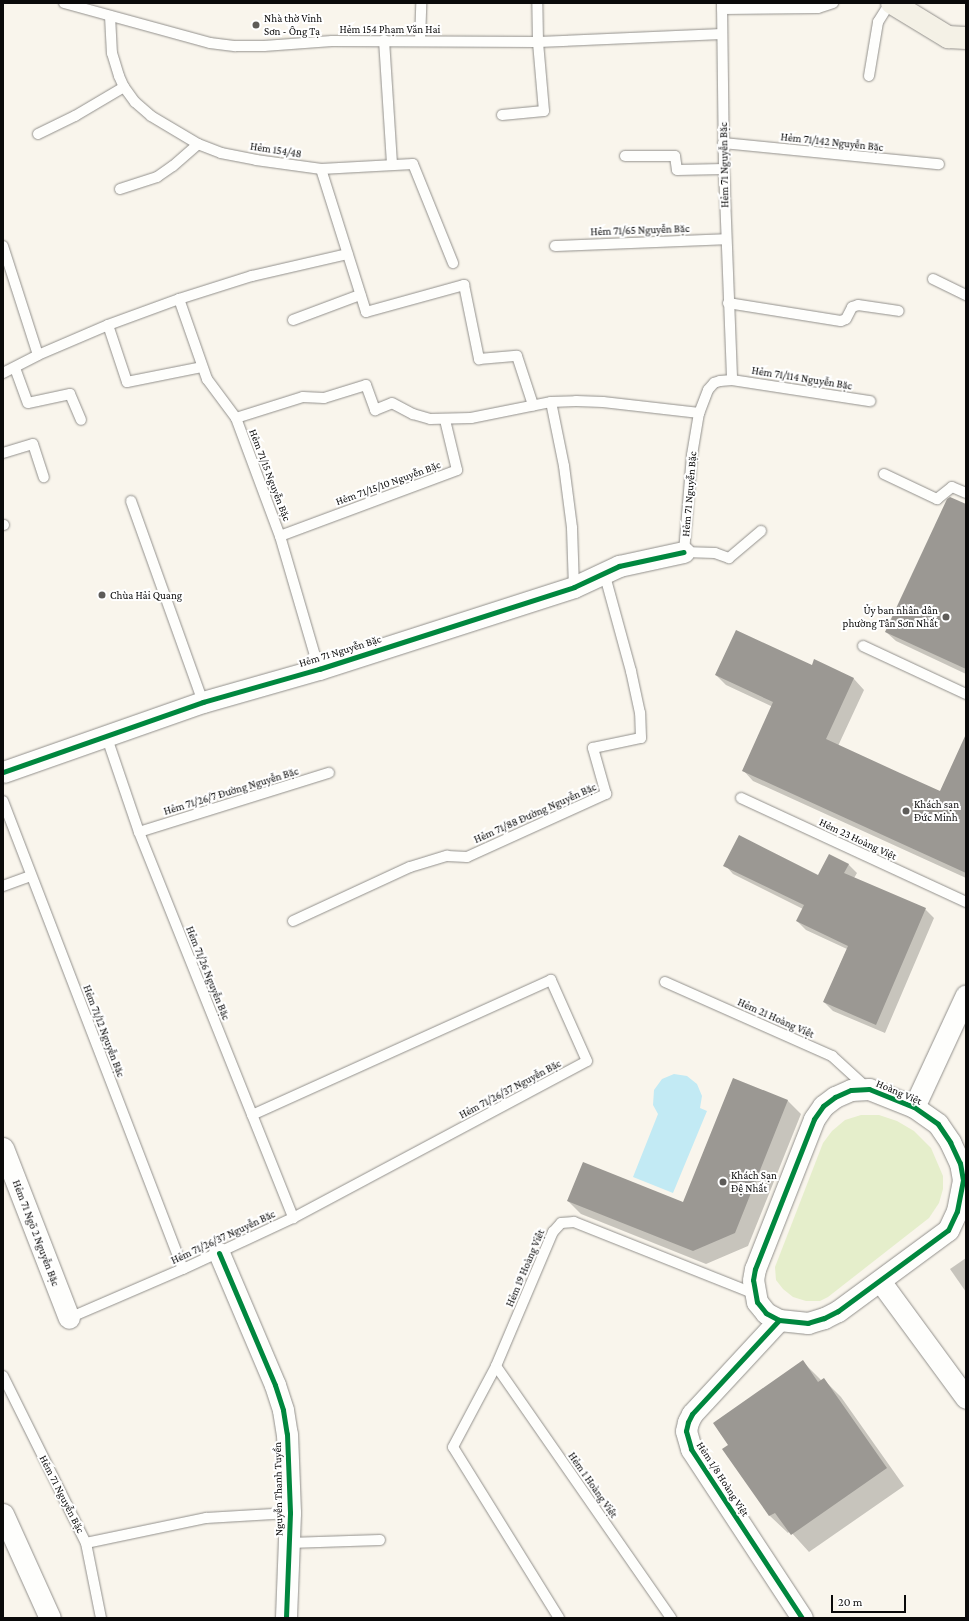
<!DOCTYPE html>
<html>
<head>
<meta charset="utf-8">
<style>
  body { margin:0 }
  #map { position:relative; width:969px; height:1621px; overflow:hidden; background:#f9f5ec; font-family:"Crimson Pro",serif }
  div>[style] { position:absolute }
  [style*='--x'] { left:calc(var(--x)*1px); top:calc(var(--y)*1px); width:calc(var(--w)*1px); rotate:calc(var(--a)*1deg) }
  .green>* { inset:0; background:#e5eecb }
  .water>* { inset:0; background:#c2eaf4 }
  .shadow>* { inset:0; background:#0003 }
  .building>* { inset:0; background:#9b9893 }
  .roads { filter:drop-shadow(0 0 1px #92908c) drop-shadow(0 0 1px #92908c) }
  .lane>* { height:10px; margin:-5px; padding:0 5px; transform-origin:5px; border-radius:5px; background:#fefefc }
  .street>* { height:21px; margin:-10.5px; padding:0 10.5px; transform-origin:10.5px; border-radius:10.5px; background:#fefefc }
  .secondary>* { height:22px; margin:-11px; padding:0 11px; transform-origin:11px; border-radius:11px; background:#f4f1e6 }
  .cycleway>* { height:5px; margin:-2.5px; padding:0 2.5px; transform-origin:2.5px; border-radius:2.5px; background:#00873e }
  .dots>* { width:11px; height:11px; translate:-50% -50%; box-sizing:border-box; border:2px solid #fff; border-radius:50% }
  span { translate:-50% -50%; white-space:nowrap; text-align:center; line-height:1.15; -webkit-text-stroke:4px #fff; paint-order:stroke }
  .poi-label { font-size:11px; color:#0a0a0a }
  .left { translate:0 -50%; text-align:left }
  .right { translate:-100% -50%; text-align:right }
  .street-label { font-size:11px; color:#0a0a0a }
  .frame { position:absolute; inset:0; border:4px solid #0a0a0a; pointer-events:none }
  .scale { position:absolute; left:831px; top:1595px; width:75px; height:18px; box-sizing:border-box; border:2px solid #0a0a0a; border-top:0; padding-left:5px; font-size:12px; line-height:14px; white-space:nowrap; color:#0a0a0a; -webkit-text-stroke:3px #fff; paint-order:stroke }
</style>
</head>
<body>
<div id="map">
  <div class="green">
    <div style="clip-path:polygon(861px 1115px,879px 1115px,897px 1121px,914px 1131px,931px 1148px,943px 1176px,943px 1189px,939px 1203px,929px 1218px,828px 1297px,820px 1301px,806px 1301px,793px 1297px,783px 1289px,776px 1280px,775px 1267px,823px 1143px,832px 1131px,845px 1120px)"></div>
  </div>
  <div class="water">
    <div style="clip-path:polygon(674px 1074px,687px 1076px,697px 1084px,702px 1096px,700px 1108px,707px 1111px,673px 1193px,633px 1177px,658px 1114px,653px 1105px,654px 1090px,662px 1079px)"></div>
  </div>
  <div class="shadow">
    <div style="clip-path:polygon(966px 505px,966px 674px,896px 641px,886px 632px)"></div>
    <div style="clip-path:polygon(815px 661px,854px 679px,864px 690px,838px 746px,940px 792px,966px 737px,966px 878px,753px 781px,743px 770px,773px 707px,726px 685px,716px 675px,812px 666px)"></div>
    <div style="clip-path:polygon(848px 864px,857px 873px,854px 878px,925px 909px,934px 918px,885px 1033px,833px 1011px,824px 1002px,847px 949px,806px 930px,797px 921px,803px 909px,733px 874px,725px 865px,819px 877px)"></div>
    <div style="clip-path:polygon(733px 1080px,788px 1101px,801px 1114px,748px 1246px,706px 1264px,581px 1214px,568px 1201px,684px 1203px)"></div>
    <div style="clip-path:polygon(966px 1258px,966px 1292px,950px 1269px)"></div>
    <div style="clip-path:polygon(803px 1362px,822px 1381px,824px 1380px,841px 1397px,904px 1486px,809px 1552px,790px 1531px,788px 1533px,770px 1516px,724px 1449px,729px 1445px)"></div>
  </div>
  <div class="building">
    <div style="clip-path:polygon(950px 497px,966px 504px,966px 669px,885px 632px,947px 499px)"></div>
    <div style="clip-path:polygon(736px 630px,812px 665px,814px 659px,854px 678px,826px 739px,900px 773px,940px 791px,966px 734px,966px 873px,742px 771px,773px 702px,715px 675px)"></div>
    <div style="clip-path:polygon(739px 835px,818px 875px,829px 854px,849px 864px,844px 873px,926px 908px,876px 1025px,823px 1002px,848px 946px,796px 921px,804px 905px,723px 866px)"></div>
    <div style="clip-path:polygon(733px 1078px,788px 1100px,735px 1233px,693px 1251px,567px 1201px,583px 1162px,683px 1202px)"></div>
    <div style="clip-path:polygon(803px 1360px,818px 1382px,824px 1378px,887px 1468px,791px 1535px,775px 1513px,769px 1516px,722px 1449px,728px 1445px,713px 1423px)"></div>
  </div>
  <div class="roads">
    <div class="lane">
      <div style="--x:64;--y:3;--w:151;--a:15.3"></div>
      <div style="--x:210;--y:43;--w:26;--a:7"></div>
      <div style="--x:236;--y:46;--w:28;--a:0"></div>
      <div style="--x:264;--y:46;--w:68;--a:-4.2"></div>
      <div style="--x:332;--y:41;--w:206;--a:0.3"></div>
      <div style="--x:538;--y:42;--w:184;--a:-2.5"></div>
      <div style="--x:722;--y:3;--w:166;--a:89.3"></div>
      <div style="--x:724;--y:169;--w:211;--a:87.8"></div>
      <div style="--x:732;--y:380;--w:12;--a:175"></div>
      <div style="--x:720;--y:381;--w:6;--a:162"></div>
      <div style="--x:714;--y:383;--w:9;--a:131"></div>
      <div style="--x:708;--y:390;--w:25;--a:111"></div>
      <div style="--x:699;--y:413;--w:43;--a:99.5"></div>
      <div style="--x:692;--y:455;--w:97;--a:94.7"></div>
      <div style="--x:684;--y:552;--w:31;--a:2"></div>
      <div style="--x:715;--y:553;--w:15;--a:20"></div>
      <div style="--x:729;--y:558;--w:42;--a:-40.2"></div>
      <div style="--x:722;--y:9;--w:96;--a:-0.6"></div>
      <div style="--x:818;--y:8;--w:16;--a:-18"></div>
      <div style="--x:110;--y:16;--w:37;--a:87"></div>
      <div style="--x:112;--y:53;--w:24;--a:73"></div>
      <div style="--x:119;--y:76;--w:12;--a:66"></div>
      <div style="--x:124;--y:87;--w:19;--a:54"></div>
      <div style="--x:135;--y:102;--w:21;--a:41"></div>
      <div style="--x:151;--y:116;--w:55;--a:30.8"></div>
      <div style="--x:198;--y:144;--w:25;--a:21"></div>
      <div style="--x:221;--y:153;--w:36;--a:11"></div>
      <div style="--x:256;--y:160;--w:66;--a:7.9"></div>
      <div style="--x:321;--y:169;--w:92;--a:-3.1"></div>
      <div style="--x:413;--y:164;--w:107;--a:68"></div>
      <div style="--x:384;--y:40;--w:125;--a:86.3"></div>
      <div style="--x:420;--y:41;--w:38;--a:-88"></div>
      <div style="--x:869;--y:76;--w:55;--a:-80.5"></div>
      <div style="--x:878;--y:22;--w:22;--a:-58"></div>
      <div style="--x:502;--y:115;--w:42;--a:-5.4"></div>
      <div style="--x:544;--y:111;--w:69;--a:-95"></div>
      <div style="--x:538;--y:42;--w:39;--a:-91"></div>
      <div style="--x:38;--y:134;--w:41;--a:-25.9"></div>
      <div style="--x:75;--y:116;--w:57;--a:-30.6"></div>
      <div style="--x:723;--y:143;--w:217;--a:5.6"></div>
      <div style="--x:625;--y:156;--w:50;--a:0"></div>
      <div style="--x:675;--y:156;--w:14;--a:82"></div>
      <div style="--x:677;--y:170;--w:47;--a:-1.2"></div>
      <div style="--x:321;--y:169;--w:150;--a:72.5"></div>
      <div style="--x:366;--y:312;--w:102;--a:-15.4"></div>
      <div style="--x:464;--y:285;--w:76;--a:78.5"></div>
      <div style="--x:479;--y:359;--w:38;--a:-5"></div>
      <div style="--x:517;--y:356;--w:52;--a:71.9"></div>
      <div style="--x:120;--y:189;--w:39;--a:-18"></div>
      <div style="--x:157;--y:177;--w:19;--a:-35"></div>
      <div style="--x:173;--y:166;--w:33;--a:-41"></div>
      <div style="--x:3;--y:246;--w:114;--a:72.2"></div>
      <div style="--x:555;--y:246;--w:171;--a:-2.3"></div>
      <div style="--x:933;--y:279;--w:37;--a:26"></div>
      <div style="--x:179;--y:299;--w:85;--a:70.7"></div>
      <div style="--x:207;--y:379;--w:49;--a:53.4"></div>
      <div style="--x:236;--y:418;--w:126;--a:69.6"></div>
      <div style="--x:280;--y:536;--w:139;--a:73.7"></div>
      <div style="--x:728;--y:303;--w:114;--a:9.1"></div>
      <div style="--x:841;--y:321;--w:5;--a:-22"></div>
      <div style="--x:846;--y:319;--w:13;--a:-63"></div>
      <div style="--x:852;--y:307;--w:6;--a:-18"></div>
      <div style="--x:858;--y:305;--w:41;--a:8.3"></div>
      <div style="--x:293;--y:320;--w:72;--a:-20.5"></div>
      <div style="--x:108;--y:325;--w:60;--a:71.6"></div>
      <div style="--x:127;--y:382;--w:76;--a:-11.3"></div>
      <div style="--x:15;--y:368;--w:37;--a:70"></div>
      <div style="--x:28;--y:403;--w:43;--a:-12.1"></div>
      <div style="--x:70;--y:394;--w:28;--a:67"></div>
      <div style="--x:3;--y:373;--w:39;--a:-27"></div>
      <div style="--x:38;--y:355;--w:76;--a:-23.2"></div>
      <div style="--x:108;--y:325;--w:76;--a:-20.1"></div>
      <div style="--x:179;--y:299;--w:77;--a:-17.5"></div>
      <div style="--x:252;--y:276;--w:98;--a:-13"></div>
      <div style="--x:732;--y:380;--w:140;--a:8.7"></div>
      <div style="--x:551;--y:402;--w:65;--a:78.5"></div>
      <div style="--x:564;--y:466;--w:63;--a:82.6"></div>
      <div style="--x:572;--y:528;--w:59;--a:88.1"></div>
      <div style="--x:236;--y:418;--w:70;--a:-17.4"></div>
      <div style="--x:303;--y:397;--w:21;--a:3"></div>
      <div style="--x:324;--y:398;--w:44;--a:-17.2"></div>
      <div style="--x:366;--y:385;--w:27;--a:70"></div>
      <div style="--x:375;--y:410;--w:18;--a:-22"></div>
      <div style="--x:392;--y:403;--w:24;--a:28"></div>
      <div style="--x:413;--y:414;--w:18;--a:16"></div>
      <div style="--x:430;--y:419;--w:41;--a:-1.4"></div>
      <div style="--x:471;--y:418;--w:82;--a:-11.3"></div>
      <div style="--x:551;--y:402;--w:25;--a:-2"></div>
      <div style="--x:576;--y:401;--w:27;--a:2"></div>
      <div style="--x:603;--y:402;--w:97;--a:6.5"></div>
      <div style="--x:3;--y:453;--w:31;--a:-17"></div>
      <div style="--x:33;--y:444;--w:35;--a:72"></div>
      <div style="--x:884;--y:474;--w:59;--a:25.3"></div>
      <div style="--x:937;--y:499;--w:19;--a:-39"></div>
      <div style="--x:952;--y:487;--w:15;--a:23"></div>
      <div style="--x:131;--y:501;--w:214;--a:70.3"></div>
      <div style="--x:3;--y:525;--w:1;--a:0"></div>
      <div style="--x:280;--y:536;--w:189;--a:-20.4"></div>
      <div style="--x:457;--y:470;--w:51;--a:-103.5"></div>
      <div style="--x:863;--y:646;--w:114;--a:25"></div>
      <div style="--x:106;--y:735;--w:102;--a:71.2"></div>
      <div style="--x:139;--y:832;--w:416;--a:68.2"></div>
      <div style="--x:741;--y:798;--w:248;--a:24.8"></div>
      <div style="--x:3;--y:801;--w:501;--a:68.96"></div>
      <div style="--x:139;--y:832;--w:199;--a:-17.3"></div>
      <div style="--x:3;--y:886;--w:30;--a:-20"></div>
      <div style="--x:293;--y:921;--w:129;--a:-24.8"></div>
      <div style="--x:410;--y:867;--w:39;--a:-17"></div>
      <div style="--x:447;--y:856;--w:20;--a:3"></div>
      <div style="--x:467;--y:857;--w:153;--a:-24.4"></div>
      <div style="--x:606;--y:794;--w:48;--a:-105.8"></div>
      <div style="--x:593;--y:748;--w:49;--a:-11.8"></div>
      <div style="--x:641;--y:738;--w:25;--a:-92"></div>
      <div style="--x:640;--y:713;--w:43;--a:-102.1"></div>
      <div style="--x:631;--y:671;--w:103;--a:-105.3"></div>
      <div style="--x:665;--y:982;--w:183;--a:23.9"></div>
      <div style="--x:832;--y:1056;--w:47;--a:42.4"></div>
      <div style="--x:69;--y:1318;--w:124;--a:-23.3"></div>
      <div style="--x:183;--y:1269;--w:121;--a:-24.9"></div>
      <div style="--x:293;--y:1218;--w:333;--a:-28.1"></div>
      <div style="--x:587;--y:1061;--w:89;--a:-114"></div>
      <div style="--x:551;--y:980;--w:328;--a:155.7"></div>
      <div style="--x:496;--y:1366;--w:307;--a:55.2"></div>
      <div style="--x:3;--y:1376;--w:186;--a:63.6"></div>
      <div style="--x:86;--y:1543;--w:76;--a:78.7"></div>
      <div style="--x:86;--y:1543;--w:123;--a:-11.8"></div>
      <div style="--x:206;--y:1518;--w:84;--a:-3.4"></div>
      <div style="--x:289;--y:1543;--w:91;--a:-1.9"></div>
      <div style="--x:559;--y:1618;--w:201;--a:-121.8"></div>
      <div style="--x:453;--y:1447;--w:92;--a:-62"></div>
      <div style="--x:496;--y:1366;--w:146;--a:-67"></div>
      <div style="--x:553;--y:1232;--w:12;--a:-48"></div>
      <div style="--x:561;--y:1223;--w:13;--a:-4"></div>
      <div style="--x:574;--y:1222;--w:195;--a:21.7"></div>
    </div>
    <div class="street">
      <div style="--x:3;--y:772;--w:212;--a:-19.3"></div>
      <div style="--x:203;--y:702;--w:121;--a:-15.9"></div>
      <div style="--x:319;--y:669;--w:268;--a:-17.8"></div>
      <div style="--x:574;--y:587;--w:50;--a:-25"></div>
      <div style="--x:619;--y:566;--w:66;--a:-12.2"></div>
      <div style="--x:869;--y:1089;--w:48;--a:21.8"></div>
      <div style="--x:914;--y:1107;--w:29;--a:35"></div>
      <div style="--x:938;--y:1124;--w:22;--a:56"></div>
      <div style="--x:950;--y:1142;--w:23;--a:65"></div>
      <div style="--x:960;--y:1163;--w:17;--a:80"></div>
      <div style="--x:963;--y:1180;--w:32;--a:101"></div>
      <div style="--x:957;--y:1211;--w:21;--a:115"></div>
      <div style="--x:948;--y:1230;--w:137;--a:143.6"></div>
      <div style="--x:838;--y:1311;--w:16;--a:153"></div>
      <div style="--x:824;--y:1318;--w:17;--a:163"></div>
      <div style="--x:808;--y:1323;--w:29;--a:-174"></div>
      <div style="--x:779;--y:1320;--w:15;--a:-152"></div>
      <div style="--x:766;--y:1313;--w:14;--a:-129"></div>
      <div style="--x:757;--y:1302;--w:22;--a:-100"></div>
      <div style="--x:753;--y:1280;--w:11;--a:-80"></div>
      <div style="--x:755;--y:1269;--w:161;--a:-68.5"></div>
      <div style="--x:814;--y:1119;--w:16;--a:-55"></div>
      <div style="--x:823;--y:1106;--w:15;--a:-37"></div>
      <div style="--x:835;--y:1097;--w:17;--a:-24"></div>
      <div style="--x:851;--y:1090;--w:18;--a:-3"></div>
      <div style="--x:914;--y:1107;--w:123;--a:-65.1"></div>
      <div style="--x:3;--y:1148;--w:182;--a:68.8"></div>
      <div style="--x:219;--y:1253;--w:143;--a:67"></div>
      <div style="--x:275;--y:1385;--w:26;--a:72"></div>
      <div style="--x:283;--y:1410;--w:24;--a:81"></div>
      <div style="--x:287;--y:1434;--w:79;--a:87.8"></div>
      <div style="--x:290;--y:1513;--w:105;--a:92.2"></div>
      <div style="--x:880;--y:1281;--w:145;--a:53.7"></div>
      <div style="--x:779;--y:1320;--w:128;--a:132.8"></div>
      <div style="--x:692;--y:1414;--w:9;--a:117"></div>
      <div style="--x:688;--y:1422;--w:9;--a:103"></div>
      <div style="--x:686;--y:1431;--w:19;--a:74"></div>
      <div style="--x:691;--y:1449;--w:202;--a:56.7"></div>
      <div style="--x:3;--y:1514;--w:114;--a:65.7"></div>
    </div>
    <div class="secondary">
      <div style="--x:892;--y:3;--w:66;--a:31.3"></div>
      <div style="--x:948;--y:37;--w:18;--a:3"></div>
    </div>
  </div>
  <div class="cycleway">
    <div style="--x:3;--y:772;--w:212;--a:-19.3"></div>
    <div style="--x:203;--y:702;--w:121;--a:-15.9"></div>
    <div style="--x:319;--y:669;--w:268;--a:-17.8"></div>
    <div style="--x:574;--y:587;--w:50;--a:-25"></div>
    <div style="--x:619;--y:566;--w:66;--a:-12.2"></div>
    <div style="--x:869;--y:1089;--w:48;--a:21.8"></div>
    <div style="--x:914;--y:1107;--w:29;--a:35"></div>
    <div style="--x:938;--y:1124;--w:22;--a:56"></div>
    <div style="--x:950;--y:1142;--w:23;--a:65"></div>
    <div style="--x:960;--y:1163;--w:17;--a:80"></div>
    <div style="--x:963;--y:1180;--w:32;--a:101"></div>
    <div style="--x:957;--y:1211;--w:21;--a:115"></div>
    <div style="--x:948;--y:1230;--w:137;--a:143.6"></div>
    <div style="--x:838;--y:1311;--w:16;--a:153"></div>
    <div style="--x:824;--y:1318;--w:17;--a:163"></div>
    <div style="--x:808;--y:1323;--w:29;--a:-174"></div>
    <div style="--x:779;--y:1320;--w:15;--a:-152"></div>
    <div style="--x:766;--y:1313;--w:14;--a:-129"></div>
    <div style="--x:757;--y:1302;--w:22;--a:-100"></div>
    <div style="--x:753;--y:1280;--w:11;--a:-80"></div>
    <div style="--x:755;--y:1269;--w:161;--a:-68.5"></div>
    <div style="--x:814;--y:1119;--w:16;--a:-55"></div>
    <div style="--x:823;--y:1106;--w:15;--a:-37"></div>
    <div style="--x:835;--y:1097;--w:17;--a:-24"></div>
    <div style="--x:851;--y:1090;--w:18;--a:-3"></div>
    <div style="--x:219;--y:1253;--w:143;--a:67"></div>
    <div style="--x:275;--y:1385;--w:26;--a:72"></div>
    <div style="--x:283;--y:1410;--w:24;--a:81"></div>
    <div style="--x:287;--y:1434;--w:79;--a:87.8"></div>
    <div style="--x:290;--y:1513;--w:105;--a:92.2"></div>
    <div style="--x:779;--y:1320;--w:128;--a:132.8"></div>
    <div style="--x:692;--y:1414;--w:9;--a:117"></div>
    <div style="--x:688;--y:1422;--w:9;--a:103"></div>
    <div style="--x:686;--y:1431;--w:19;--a:74"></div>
    <div style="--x:691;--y:1449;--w:202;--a:56.7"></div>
  </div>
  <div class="dots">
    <div style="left:256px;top:25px;background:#5e5c59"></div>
    <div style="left:102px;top:595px;background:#5e5c59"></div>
    <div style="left:946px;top:617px;background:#5e5c59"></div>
    <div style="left:906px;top:811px;background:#5e5c59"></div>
    <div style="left:723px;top:1182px;background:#5e5c59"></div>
  </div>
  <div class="poi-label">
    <span class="left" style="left:264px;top:25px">Nhà thờ Vinh<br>Sơn - Ông Tạ</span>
    <span class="left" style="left:110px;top:595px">Chùa Hải Quang</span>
    <span class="right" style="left:938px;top:617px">Ủy ban nhân dân<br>phường Tân Sơn Nhất</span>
    <span class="left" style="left:914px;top:811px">Khách sạn<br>Đức Minh</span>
    <span class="left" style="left:731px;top:1182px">Khách Sạn<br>Đệ Nhất</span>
  </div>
  <div class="street-label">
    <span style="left:390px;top:29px">Hẻm 154 Phạm Văn Hai</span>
    <span style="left:832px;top:142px;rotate:6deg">Hẻm 71/142 Nguyễn Bặc</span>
    <span style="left:276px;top:150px;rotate:9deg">Hẻm 154/48</span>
    <span style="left:724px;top:165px;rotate:-91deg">Hẻm 71 Nguyễn Bặc</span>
    <span style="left:640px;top:230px;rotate:-2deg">Hẻm 71/65 Nguyễn Bặc</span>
    <span style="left:802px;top:378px;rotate:9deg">Hẻm 71/114 Nguyễn Bặc</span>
    <span style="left:270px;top:475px;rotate:69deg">Hẻm 71/15 Nguyễn Bặc</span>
    <span style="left:388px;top:483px;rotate:-20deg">Hẻm 71/15/10 Nguyễn Bặc</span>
    <span style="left:689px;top:494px;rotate:-85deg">Hẻm 71 Nguyễn Bặc</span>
    <span style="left:340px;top:651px;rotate:-17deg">Hẻm 71 Nguyễn Bặc</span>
    <span style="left:231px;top:791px;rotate:-17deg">Hẻm 71/26/7 Đường Nguyễn Bặc</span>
    <span style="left:535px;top:813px;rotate:-24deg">Hẻm 71/88 Đường Nguyễn Bặc</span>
    <span style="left:858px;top:839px;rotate:25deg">Hẻm 23 Hoàng Việt</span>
    <span style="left:208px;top:973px;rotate:68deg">Hẻm 71/26 Nguyễn Bặc</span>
    <span style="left:776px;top:1018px;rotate:24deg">Hẻm 21 Hoàng Việt</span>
    <span style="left:104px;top:1031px;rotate:69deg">Hẻm 71/12 Nguyễn Bặc</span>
    <span style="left:510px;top:1089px;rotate:-28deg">Hẻm 71/26/37 Nguyễn Bặc</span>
    <span style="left:899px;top:1092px;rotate:23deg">Hoàng Việt</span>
    <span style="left:36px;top:1233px;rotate:69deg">Hẻm 71 Ngõ 2 Nguyễn Bặc</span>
    <span style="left:223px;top:1237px;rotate:-25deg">Hẻm 71/26/37 Nguyễn Bặc</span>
    <span style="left:525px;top:1268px;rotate:-67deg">Hẻm 19 Hoàng Việt</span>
    <span style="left:723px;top:1479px;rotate:57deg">Hẻm 1/8 Hoàng Việt</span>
    <span style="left:593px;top:1485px;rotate:55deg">Hẻm 1 Hoàng Việt</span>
    <span style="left:278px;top:1489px;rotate:-91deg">Nguyễn Thanh Tuyền</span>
    <span style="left:62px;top:1494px;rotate:63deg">Hẻm 71 Nguyễn Bặc</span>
  </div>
  <div class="frame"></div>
  <div class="scale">20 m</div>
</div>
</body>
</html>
